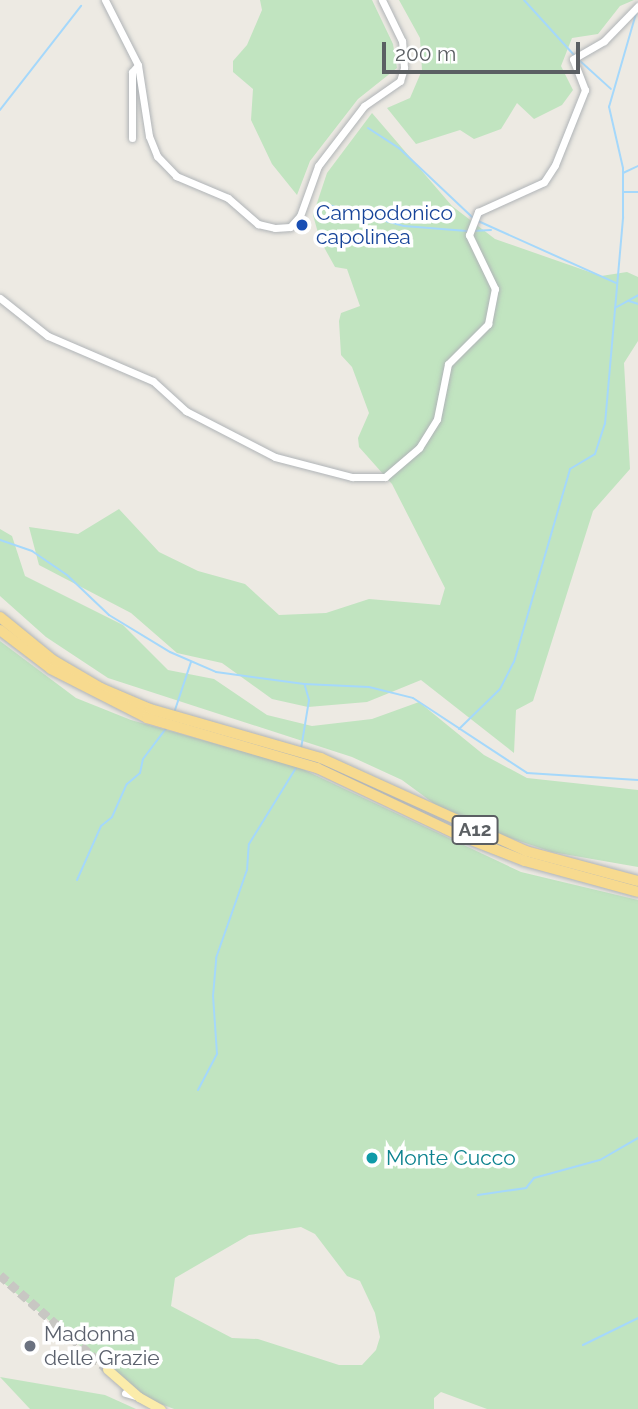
<!DOCTYPE html>
<html>
<head>
<meta charset="utf-8">
<style>
  body { margin:0 }
  #map { position:relative; width:638px; height:1409px; overflow:hidden; background:#edeae3; font-family:Raleway,sans-serif }
  div>[style] { position:absolute }
  [style*='--x'] { left:calc(var(--x)*1px); top:calc(var(--y)*1px); width:calc(var(--w)*1px); rotate:calc(var(--a)*1deg) }
  .green>* { inset:0; background:#c1e4c0 }
  .stream>* { height:2px; margin:-1px; padding:0 1px; transform-origin:1px; border-radius:1px; background:#a5d8fb }
  .major-tunnel>* { height:9px; margin-top:-4.5px; transform-origin:0; background:repeating-linear-gradient(90deg,#c8c7c3 0 9px,transparent 0 13.5px) }
  .roads { filter:drop-shadow(0 0 2px #b0b4b7) drop-shadow(0 0 2px #b0b4b7) }
  .minor>* { height:7px; margin:-3.5px; padding:0 3.5px; transform-origin:3.5px; border-radius:3.5px; background:#fff }
  .major>* { height:9px; margin:-4.5px; padding:0 4.5px; transform-origin:4.5px; border-radius:4.5px; background:#fbecaa }
  .highway>* { height:10px; margin:-5px; padding:0 5px; transform-origin:5px; border-radius:5px; background:#f7da8f }
  .dots>* { width:19px; height:19px; translate:-50% -50%; box-sizing:border-box; border:4px solid #fff; border-radius:50% }
  span { translate:-50% -50%; white-space:nowrap; text-align:center; line-height:1.15; -webkit-text-stroke:7px #fff; paint-order:stroke }
  .shield-label span { padding:2px 5px; background:#fff; border:2px solid; border-radius:5px; -webkit-text-stroke-width:0 }
  .shield-label { font-size:19px; color:#5b5f63; font-weight:700 }
  .transit-label { font-size:21px; color:#164399 }
  .left { translate:0 -50%; text-align:left }
  .culture-label { font-size:21px; color:#0d838f }
  .worship-label { font-size:21px; color:#5b616d }
  .scale { position:absolute; left:382px; top:42px; width:198px; height:32px; box-sizing:border-box; border:4px solid #5b5f63; border-top:0; padding-left:9px; font-size:21px; line-height:24px; white-space:nowrap; color:#5b5f63; -webkit-text-stroke:5px #fff; paint-order:stroke }
</style>
</head>
<body>
<div id="map">
  <div class="green">
    <div style="clip-path:polygon(260px 0,372px 0,393px 44px,397px 68px,358px 99px,310px 161px,297px 195px,272px 164px,251px 120px,253px 89px,233px 72px,233px 61px,247px 45px,262px 10px)"></div>
    <div style="clip-path:polygon(399px 0,634px 0,620px 6px,598px 34px,572px 38px,561px 66px,573px 90px,562px 105px,534px 119px,517px 103px,501px 129px,474px 139px,460px 130px,416px 144px,387px 108px,410px 98px,422px 70px,420px 38px)"></div>
    <div style="clip-path:polygon(372px 113px,452px 206px,495px 239px,601px 276px,627px 272px,638px 277px,638px 341px,624px 363px,630px 469px,593px 511px,533px 701px,516px 710px,514px 753px,421px 680px,367px 702px,308px 707px,272px 699px,222px 663px,177px 653px,131px 613px,39px 565px,29px 527px,78px 534px,119px 509px,159px 552px,198px 571px,245px 584px,279px 615px,326px 613px,369px 599px,440px 605px,445px 588px,392px 484px,359px 447px,358px 438px,369px 413px,352px 367px,341px 355px,339px 321px,341px 313px,360px 306px,347px 269px,335px 267px,320px 240px,313px 215px,327px 173px)"></div>
    <div style="clip-path:polygon(0 529px,12px 536px,25px 576px,123px 625px,168px 670px,214px 679px,267px 715px,312px 726px,372px 719px,419px 702px,484px 755px,527px 778px,638px 790px,638px 867px,552px 852px,498px 834px,436px 805px,402px 780px,352px 757px,108px 678px,46px 637px,0 596px)"></div>
    <div style="clip-path:polygon(evenodd,0 641px,76px 698px,131px 720px,298px 767px,521px 872px,638px 900px,638px 1409px,487px 1409px,441px 1392px,434px 1398px,434px 1409px,174px 1409px,141px 1396px,0 1280px,0 641px,301px 1227px,315px 1234px,347px 1276px,360px 1281px,375px 1313px,380px 1337px,376px 1350px,362px 1365px,339px 1365px,258px 1339px,232px 1338px,171px 1306px,175px 1278px,249px 1235px,301px 1227px)"></div>
    <div style="clip-path:polygon(0 1377px,105px 1395px,136px 1409px,30px 1409px)"></div>
  </div>
  <div class="stream">
    <div style="--x:524;--y:0;--w:76;--a:47.7"></div>
    <div style="--x:579;--y:60;--w:43;--a:42.2"></div>
    <div style="--x:0;--y:110;--w:132;--a:-52.1"></div>
    <div style="--x:368;--y:128;--w:37;--a:33"></div>
    <div style="--x:399;--y:148;--w:102;--a:43.4"></div>
    <div style="--x:623;--y:173;--w:17;--a:-25"></div>
    <div style="--x:623;--y:192;--w:15;--a:0"></div>
    <div style="--x:321;--y:203;--w:86;--a:15.5"></div>
    <div style="--x:404;--y:226;--w:63;--a:4.5"></div>
    <div style="--x:478;--y:221;--w:151;--a:24.2"></div>
    <div style="--x:472;--y:231;--w:19;--a:-3"></div>
    <div style="--x:629;--y:301;--w:9;--a:18"></div>
    <div style="--x:615;--y:308;--w:26;--a:-29"></div>
    <div style="--x:0;--y:540;--w:34;--a:19"></div>
    <div style="--x:32;--y:551;--w:42;--a:34.4"></div>
    <div style="--x:67;--y:575;--w:58;--a:43.6"></div>
    <div style="--x:109;--y:615;--w:71;--a:31.2"></div>
    <div style="--x:170;--y:652;--w:50;--a:23.5"></div>
    <div style="--x:216;--y:672;--w:89;--a:7.8"></div>
    <div style="--x:304;--y:684;--w:65;--a:2.6"></div>
    <div style="--x:369;--y:687;--w:45;--a:14"></div>
    <div style="--x:413;--y:698;--w:136;--a:33.3"></div>
    <div style="--x:527;--y:773;--w:111;--a:3.6"></div>
    <div style="--x:175;--y:710;--w:51;--a:-71.6"></div>
    <div style="--x:459;--y:729;--w:57;--a:-44.3"></div>
    <div style="--x:500;--y:689;--w:30;--a:-63"></div>
    <div style="--x:514;--y:662;--w:201;--a:-73.8"></div>
    <div style="--x:570;--y:469;--w:29;--a:-31"></div>
    <div style="--x:595;--y:454;--w:32;--a:-72"></div>
    <div style="--x:605;--y:424;--w:208;--a:-85"></div>
    <div style="--x:623;--y:217;--w:49;--a:-90"></div>
    <div style="--x:623;--y:168;--w:63;--a:-102.9"></div>
    <div style="--x:609;--y:107;--w:101;--a:-73.9"></div>
    <div style="--x:301;--y:749;--w:50;--a:-80.7"></div>
    <div style="--x:309;--y:700;--w:15;--a:-106"></div>
    <div style="--x:77;--y:880;--w:59;--a:-66"></div>
    <div style="--x:101;--y:826;--w:14;--a:-39"></div>
    <div style="--x:112;--y:817;--w:36;--a:-66"></div>
    <div style="--x:127;--y:784;--w:17;--a:-40"></div>
    <div style="--x:140;--y:773;--w:14;--a:-78"></div>
    <div style="--x:143;--y:759;--w:39;--a:-53"></div>
    <div style="--x:198;--y:1090;--w:41;--a:-62.2"></div>
    <div style="--x:217;--y:1054;--w:58;--a:-93.9"></div>
    <div style="--x:213;--y:996;--w:38;--a:-85"></div>
    <div style="--x:216;--y:958;--w:93;--a:-70.6"></div>
    <div style="--x:247;--y:870;--w:26;--a:-86"></div>
    <div style="--x:249;--y:844;--w:89;--a:-58.3"></div>
    <div style="--x:478;--y:1195;--w:49;--a:-8.3"></div>
    <div style="--x:526;--y:1188;--w:13;--a:-51"></div>
    <div style="--x:534;--y:1178;--w:68;--a:-15.3"></div>
    <div style="--x:600;--y:1160;--w:44;--a:-30.1"></div>
    <div style="--x:583;--y:1345;--w:61;--a:-26.1"></div>
  </div>
  <div class="major-tunnel">
    <div style="--x:0;--y:1275;--w:142;--a:41.3"></div>
  </div>
  <div class="roads">
    <div class="minor">
      <div style="--x:105;--y:0;--w:73;--a:63.1"></div>
      <div style="--x:138;--y:65;--w:72;--a:81.2"></div>
      <div style="--x:149;--y:136;--w:22;--a:68"></div>
      <div style="--x:157;--y:156;--w:28;--a:46"></div>
      <div style="--x:176;--y:176;--w:56;--a:22.9"></div>
      <div style="--x:228;--y:198;--w:40;--a:41"></div>
      <div style="--x:258;--y:224;--w:17;--a:13"></div>
      <div style="--x:275;--y:228;--w:15;--a:-4"></div>
      <div style="--x:290;--y:227;--w:15;--a:-48"></div>
      <div style="--x:300;--y:216;--w:53;--a:-70.2"></div>
      <div style="--x:318;--y:166;--w:76;--a:-52.5"></div>
      <div style="--x:364;--y:106;--w:44;--a:-34.8"></div>
      <div style="--x:400;--y:81;--w:14;--a:-73"></div>
      <div style="--x:404;--y:68;--w:27;--a:-94"></div>
      <div style="--x:402;--y:41;--w:46;--a:-116"></div>
      <div style="--x:132;--y:138;--w:66;--a:-90"></div>
      <div style="--x:132;--y:72;--w:9;--a:-49"></div>
      <div style="--x:0;--y:298;--w:61;--a:38.4"></div>
      <div style="--x:48;--y:336;--w:114;--a:23.2"></div>
      <div style="--x:153;--y:381;--w:45;--a:42.3"></div>
      <div style="--x:186;--y:411;--w:100;--a:27.3"></div>
      <div style="--x:275;--y:457;--w:80;--a:14.6"></div>
      <div style="--x:352;--y:477;--w:33;--a:0"></div>
      <div style="--x:385;--y:477;--w:45;--a:-40.5"></div>
      <div style="--x:419;--y:448;--w:34;--a:-58"></div>
      <div style="--x:437;--y:419;--w:56;--a:-78.7"></div>
      <div style="--x:448;--y:364;--w:57;--a:-45"></div>
      <div style="--x:488;--y:324;--w:36;--a:-79"></div>
      <div style="--x:495;--y:289;--w:60;--a:-115.7"></div>
      <div style="--x:469;--y:235;--w:25;--a:-69"></div>
      <div style="--x:478;--y:212;--w:72;--a:-24.4"></div>
      <div style="--x:544;--y:182;--w:20;--a:-57"></div>
      <div style="--x:555;--y:165;--w:81;--a:-68.2"></div>
      <div style="--x:585;--y:90;--w:33;--a:-111"></div>
      <div style="--x:573;--y:59;--w:36;--a:-30"></div>
      <div style="--x:604;--y:41;--w:49;--a:-45.8"></div>
      <div style="--x:125;--y:1393;--w:15;--a:16"></div>
    </div>
    <div class="major">
      <div style="--x:107;--y:1369;--w:43;--a:41.2"></div>
      <div style="--x:139;--y:1397;--w:25;--a:29"></div>
    </div>
    <div class="highway">
      <div style="--x:0;--y:617;--w:68;--a:39.1"></div>
      <div style="--x:53;--y:660;--w:56;--a:30.3"></div>
      <div style="--x:101;--y:688;--w:53;--a:23.2"></div>
      <div style="--x:150;--y:709;--w:178;--a:16"></div>
      <div style="--x:321;--y:758;--w:225;--a:24.4"></div>
      <div style="--x:526;--y:851;--w:116;--a:15"></div>
      <div style="--x:0;--y:630;--w:64;--a:37.4"></div>
      <div style="--x:51;--y:669;--w:108;--a:27"></div>
      <div style="--x:147;--y:718;--w:177;--a:16.4"></div>
      <div style="--x:317;--y:768;--w:154;--a:25.4"></div>
      <div style="--x:456;--y:834;--w:74;--a:21.4"></div>
      <div style="--x:525;--y:861;--w:117;--a:15.3"></div>
    </div>
  </div>
  <div class="dots">
    <div style="left:302px;top:225px;background:#1a4fb4"></div>
    <div style="left:372px;top:1158px;background:#0f9aa8"></div>
    <div style="left:30px;top:1346px;background:#6b7280"></div>
  </div>
  <div class="shield-label">
    <span style="left:475px;top:830px">A12</span>
  </div>
  <div class="transit-label">
    <span class="left" style="left:316px;top:225px">Campodonico<br>capolinea</span>
  </div>
  <div class="culture-label">
    <span class="left" style="left:386px;top:1158px">Monte Cucco</span>
  </div>
  <div class="worship-label">
    <span class="left" style="left:44px;top:1346px">Madonna<br>delle Grazie</span>
  </div>
  <div class="scale">200 m</div>
</div>
</body>
</html>
